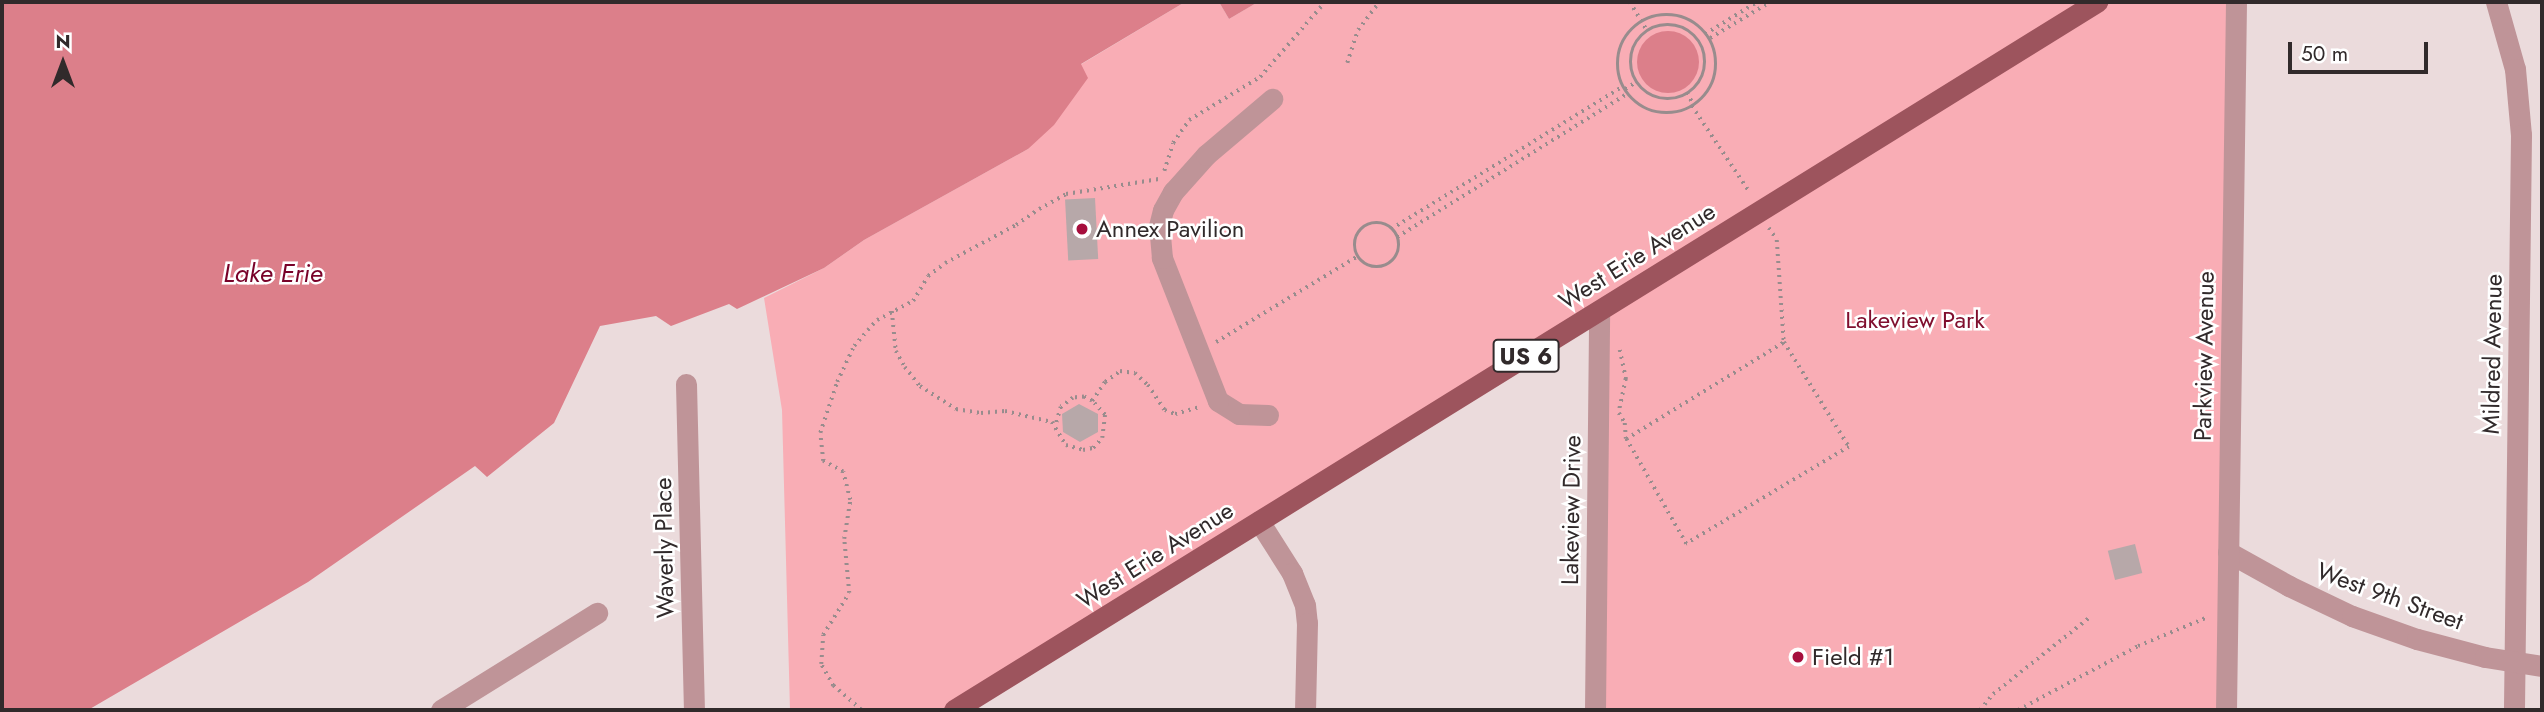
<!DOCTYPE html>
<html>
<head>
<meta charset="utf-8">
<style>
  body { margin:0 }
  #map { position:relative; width:2544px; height:712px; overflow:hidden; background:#ebdbdc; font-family:Jost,sans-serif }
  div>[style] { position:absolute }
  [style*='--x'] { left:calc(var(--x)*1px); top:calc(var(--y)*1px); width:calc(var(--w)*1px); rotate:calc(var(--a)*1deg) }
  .green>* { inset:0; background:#f9adb5 }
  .water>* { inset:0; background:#dc7f8a }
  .round { border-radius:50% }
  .building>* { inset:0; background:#b7a8a9; transform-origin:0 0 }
  .path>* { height:3.5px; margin-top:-1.75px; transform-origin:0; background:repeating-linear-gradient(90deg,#988c8d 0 2px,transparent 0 7px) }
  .path>.ring { margin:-1.75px; padding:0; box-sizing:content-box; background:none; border:3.5px solid #988c8d; border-radius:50% }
  .minor>* { height:21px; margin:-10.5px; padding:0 10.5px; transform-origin:10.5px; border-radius:10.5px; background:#bf9498 }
  .major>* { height:21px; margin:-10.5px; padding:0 10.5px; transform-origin:10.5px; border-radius:10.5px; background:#9d545d }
  .dots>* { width:19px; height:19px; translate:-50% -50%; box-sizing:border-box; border:4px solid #fff; border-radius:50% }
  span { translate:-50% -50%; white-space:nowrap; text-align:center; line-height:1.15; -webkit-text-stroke:5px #fff; paint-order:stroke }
  .shield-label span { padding:2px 5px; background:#fff; border:2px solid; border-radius:5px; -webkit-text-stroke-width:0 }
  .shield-label { font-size:23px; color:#312a2b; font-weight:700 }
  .poi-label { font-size:24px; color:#312a2b }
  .left { translate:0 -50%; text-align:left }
  .street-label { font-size:24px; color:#312a2b }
  .park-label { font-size:24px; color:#800f2e }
  .water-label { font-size:26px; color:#780229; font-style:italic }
  .frame { position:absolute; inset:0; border:4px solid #312a2b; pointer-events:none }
  .north { position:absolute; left:28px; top:28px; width:70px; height:70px; -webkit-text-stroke:5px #fff; paint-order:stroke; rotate:0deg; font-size:19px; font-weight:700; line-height:28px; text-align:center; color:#312a2b }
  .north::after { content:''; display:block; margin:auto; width:24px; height:32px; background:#312a2b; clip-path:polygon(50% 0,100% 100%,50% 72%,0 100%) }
  .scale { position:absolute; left:2288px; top:42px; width:140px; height:32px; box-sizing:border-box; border:4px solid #312a2b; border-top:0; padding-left:9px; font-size:21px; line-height:24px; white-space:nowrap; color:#312a2b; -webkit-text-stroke:5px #fff; paint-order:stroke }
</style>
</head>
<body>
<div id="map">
  <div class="green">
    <div style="clip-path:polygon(1185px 2px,1219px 2px,1229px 19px,1258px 2px,2236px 2px,2226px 710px,1595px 710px,1599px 312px,954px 710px,790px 710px,782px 410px,764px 298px,824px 268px,864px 240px,1028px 149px,1080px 65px)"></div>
  </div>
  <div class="water">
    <div style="clip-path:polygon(2px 2px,1185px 2px,1081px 64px,1088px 78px,1054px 125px,1028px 149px,864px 240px,824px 268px,737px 309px,729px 304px,671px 326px,656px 316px,600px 326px,554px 423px,487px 477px,475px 466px,308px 582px,88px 710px,2px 710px)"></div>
    <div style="clip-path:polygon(1219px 2px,1258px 2px,1229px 19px)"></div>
    <div class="round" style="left:1637px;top:31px;width:62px;height:62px"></div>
  </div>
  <div class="building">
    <div style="left:1095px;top:198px;width:61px;height:30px;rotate:87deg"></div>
    <div style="clip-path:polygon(1079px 404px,1098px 414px,1098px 432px,1080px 442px,1063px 432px,1062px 414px)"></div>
    <div style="left:2135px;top:544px;width:30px;height:28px;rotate:76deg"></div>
  </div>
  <div class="path">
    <div style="--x:1630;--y:2;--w:33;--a:59"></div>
    <div class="ring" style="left:1618px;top:15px;width:94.5px;height:94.5px"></div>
    <div class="ring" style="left:1631px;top:25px;width:70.5px;height:70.5px"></div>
    <div style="--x:1705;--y:34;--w:61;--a:-31.6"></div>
    <div style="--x:1710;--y:38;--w:70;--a:-31"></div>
    <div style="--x:1347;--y:63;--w:35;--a:-72"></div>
    <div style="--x:1358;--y:30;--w:35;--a:-53"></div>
    <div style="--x:1625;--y:89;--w:13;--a:-32"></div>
    <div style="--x:1687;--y:93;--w:14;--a:60"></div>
    <div style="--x:1692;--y:106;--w:102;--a:56.2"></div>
    <div style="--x:1164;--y:171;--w:29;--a:-72"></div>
    <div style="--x:1173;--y:143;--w:28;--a:-55"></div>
    <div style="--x:1189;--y:120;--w:83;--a:-31.2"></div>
    <div style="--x:1260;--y:77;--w:99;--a:-49.1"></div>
    <div class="ring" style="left:1355px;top:223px;width:40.5px;height:40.5px"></div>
    <div style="--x:1769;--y:228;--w:14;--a:56"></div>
    <div style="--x:1777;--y:240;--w:102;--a:86.1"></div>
    <div style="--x:1784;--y:342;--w:123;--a:58.2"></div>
    <div style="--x:1849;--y:447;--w:190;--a:149.2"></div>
    <div style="--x:1686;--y:544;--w:121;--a:-119.7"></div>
    <div style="--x:1626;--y:439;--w:185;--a:-31.5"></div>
    <div style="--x:1391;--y:229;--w:273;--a:-31.6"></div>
    <div style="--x:1397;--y:237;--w:272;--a:-31.9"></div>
    <div style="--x:892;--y:311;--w:40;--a:84.3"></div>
    <div style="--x:896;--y:351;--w:18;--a:61"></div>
    <div style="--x:905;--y:367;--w:24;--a:52"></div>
    <div style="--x:920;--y:386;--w:43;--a:32.6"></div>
    <div style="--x:956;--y:409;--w:25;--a:9"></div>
    <div style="--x:981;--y:413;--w:24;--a:-5"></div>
    <div style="--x:1005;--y:411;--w:48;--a:13.2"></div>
    <div style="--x:1052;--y:422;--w:27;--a:59"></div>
    <div style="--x:1066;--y:445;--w:18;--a:16"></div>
    <div style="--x:1083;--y:450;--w:10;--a:-11"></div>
    <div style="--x:1093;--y:448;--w:13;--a:-48"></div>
    <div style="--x:1102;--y:438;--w:23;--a:-83"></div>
    <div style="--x:1105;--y:415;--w:19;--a:-133"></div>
    <div style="--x:1092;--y:401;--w:9;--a:-153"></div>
    <div style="--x:1084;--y:397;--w:11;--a:175"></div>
    <div style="--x:1073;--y:398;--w:15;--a:143"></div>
    <div style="--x:1061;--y:407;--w:18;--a:106"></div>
    <div style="--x:1216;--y:342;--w:166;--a:-31.2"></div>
    <div style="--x:1620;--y:350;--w:30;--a:78"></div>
    <div style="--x:1626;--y:379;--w:35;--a:102"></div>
    <div style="--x:1619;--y:413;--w:12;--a:59"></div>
    <div style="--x:1625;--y:423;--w:16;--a:86"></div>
    <div style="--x:1092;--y:401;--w:23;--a:-56"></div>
    <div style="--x:1105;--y:382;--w:19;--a:-36"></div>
    <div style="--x:1120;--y:371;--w:15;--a:8"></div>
    <div style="--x:1135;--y:373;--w:18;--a:43"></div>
    <div style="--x:1148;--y:385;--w:30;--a:56"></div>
    <div style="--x:1165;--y:410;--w:11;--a:22"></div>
    <div style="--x:1175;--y:414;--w:26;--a:-16"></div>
    <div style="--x:861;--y:710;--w:37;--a:-139"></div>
    <div style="--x:833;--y:686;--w:25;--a:-119"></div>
    <div style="--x:821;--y:664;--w:29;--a:-86"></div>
    <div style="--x:823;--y:635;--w:49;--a:-58.2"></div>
    <div style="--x:849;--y:593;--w:54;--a:-95.3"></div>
    <div style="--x:844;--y:539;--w:39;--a:-81"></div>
    <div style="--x:850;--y:500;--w:29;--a:-104"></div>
    <div style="--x:843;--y:472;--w:23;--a:-151"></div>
    <div style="--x:823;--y:461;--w:28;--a:-96"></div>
    <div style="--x:820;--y:433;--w:54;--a:-71.6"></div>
    <div style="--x:837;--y:382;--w:40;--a:-65"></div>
    <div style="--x:854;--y:346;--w:35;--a:-49"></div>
    <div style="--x:877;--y:320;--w:41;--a:-27.8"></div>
    <div style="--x:913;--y:301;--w:29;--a:-59"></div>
    <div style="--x:928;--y:276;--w:21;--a:-37"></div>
    <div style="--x:945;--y:263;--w:81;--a:-28.2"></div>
    <div style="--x:1016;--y:225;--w:28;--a:-35"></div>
    <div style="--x:1039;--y:209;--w:31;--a:-29"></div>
    <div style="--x:1066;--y:194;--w:94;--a:-9.2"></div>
    <div style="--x:1980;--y:710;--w:21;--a:-51"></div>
    <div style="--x:1993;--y:694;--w:124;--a:-38.4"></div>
    <div style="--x:2018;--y:710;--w:136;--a:-28.1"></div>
    <div style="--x:2138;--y:646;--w:76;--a:-22.5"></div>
  </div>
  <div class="minor">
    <div style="--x:2496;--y:2;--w:70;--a:74.2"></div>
    <div style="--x:2515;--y:69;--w:66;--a:84.8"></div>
    <div style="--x:2521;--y:135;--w:575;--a:90.7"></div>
    <div style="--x:686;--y:384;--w:326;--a:88.6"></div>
    <div style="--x:1268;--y:415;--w:29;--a:-178"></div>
    <div style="--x:1239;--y:414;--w:25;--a:-148"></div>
    <div style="--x:1218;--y:401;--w:154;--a:-111.4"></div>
    <div style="--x:1162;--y:258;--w:32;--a:-95"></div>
    <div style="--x:1159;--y:226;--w:16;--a:-76"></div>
    <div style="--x:1163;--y:210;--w:21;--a:-61"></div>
    <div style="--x:1173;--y:192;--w:50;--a:-48.3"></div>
    <div style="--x:1206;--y:155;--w:87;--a:-40.3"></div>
    <div style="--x:1259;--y:521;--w:62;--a:57.6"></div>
    <div style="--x:1292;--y:573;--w:35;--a:68"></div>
    <div style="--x:1305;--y:605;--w:18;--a:84"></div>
    <div style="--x:1307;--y:623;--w:87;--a:91.3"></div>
    <div style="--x:2228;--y:552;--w:70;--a:29.1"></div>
    <div style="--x:2289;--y:586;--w:70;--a:25.5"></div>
    <div style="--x:2352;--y:616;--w:69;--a:19.5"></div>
    <div style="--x:2417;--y:639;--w:70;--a:14.8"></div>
    <div style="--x:2485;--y:657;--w:58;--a:9"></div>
    <div style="--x:441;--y:710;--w:184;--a:-31.9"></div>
    <div style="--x:1595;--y:710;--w:399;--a:-89.4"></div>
    <div style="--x:2226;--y:710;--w:708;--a:-89.19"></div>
  </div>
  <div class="major">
    <div style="--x:954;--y:710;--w:1345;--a:-31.78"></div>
  </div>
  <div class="dots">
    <div style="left:1082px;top:229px;background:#a60e3d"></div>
    <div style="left:1798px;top:657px;background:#a60e3d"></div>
  </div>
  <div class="shield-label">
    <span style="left:1526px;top:356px">US 6</span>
  </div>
  <div class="poi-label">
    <span class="left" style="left:1096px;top:229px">Annex Pavilion</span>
    <span class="left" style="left:1812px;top:657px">Field #1</span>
  </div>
  <div class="street-label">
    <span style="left:1637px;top:256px;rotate:-32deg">West Erie Avenue</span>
    <span style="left:2492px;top:354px;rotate:-89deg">Mildred Avenue</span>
    <span style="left:2204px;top:356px;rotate:-89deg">Parkview Avenue</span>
    <span style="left:1571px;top:510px;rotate:-89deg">Lakeview Drive</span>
    <span style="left:664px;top:548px;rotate:-91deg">Waverly Place</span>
    <span style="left:1155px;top:555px;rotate:-32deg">West Erie Avenue</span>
    <span style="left:2390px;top:596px;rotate:20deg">West 9th Street</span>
  </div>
  <div class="park-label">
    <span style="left:1915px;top:320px">Lakeview Park</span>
  </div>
  <div class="water-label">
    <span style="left:273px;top:274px">Lake Erie</span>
  </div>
  <div class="frame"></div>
  <div class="north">N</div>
  <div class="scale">50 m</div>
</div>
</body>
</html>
